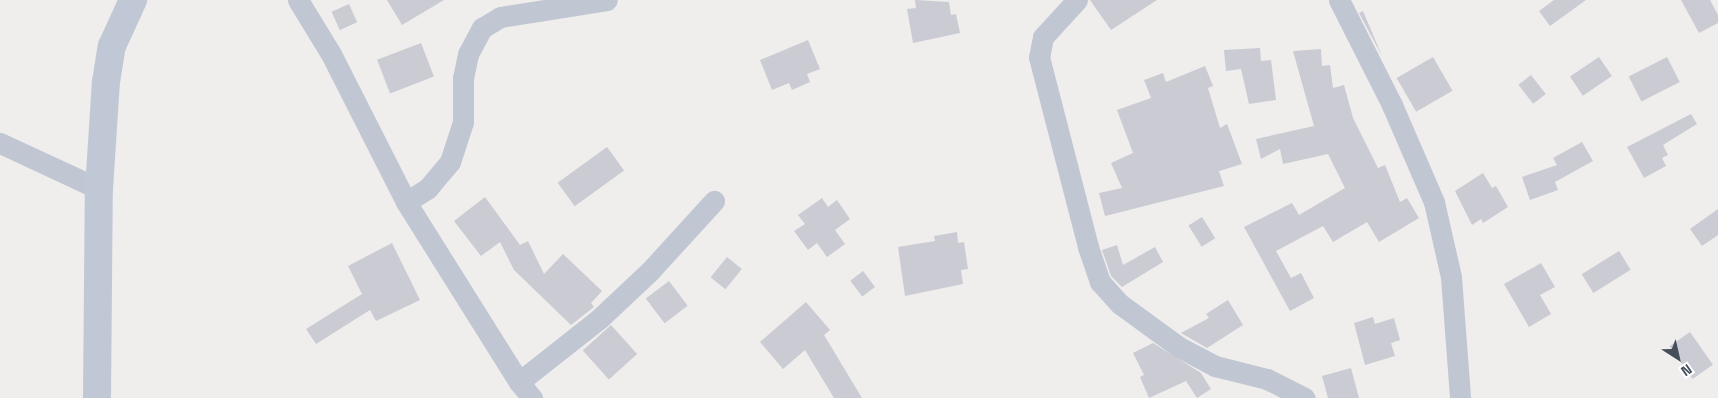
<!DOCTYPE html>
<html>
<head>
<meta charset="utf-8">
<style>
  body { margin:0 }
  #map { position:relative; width:1718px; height:398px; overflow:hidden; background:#f0eded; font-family:"Space Grotesk",sans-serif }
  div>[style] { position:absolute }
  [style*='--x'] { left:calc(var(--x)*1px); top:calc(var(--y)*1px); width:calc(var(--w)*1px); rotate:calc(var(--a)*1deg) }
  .building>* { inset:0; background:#cacbd3; transform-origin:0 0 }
  .street>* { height:21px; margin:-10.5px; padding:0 10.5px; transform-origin:10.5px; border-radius:10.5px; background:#c1c7d2 }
  .secondary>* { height:28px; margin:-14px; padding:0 14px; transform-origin:14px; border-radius:14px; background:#c0c8d6 }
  span { translate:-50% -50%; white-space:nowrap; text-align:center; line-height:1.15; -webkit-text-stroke:4px #fff; paint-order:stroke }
  .north { position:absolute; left:1653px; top:333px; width:50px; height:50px; -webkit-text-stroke:4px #fff; paint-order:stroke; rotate:145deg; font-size:14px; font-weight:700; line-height:20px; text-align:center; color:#464e5a }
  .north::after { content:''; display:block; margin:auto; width:18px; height:22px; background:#464e5a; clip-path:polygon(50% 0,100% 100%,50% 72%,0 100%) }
</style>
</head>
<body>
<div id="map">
  <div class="building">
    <div style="clip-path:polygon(387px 0,444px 0,402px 25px)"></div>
    <div style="clip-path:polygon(915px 0,949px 2px,951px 15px,956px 14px,960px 33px,913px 43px,907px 9px,916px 8px)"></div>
    <div style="clip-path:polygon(1090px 0,1157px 0,1111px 30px)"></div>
    <div style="clip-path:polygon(1554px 0,1586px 0,1550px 26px,1539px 11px)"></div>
    <div style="clip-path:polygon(1681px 0,1710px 0,1718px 15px,1718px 23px,1699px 33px)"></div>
    <div style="left:349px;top:4px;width:20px;height:19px;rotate:66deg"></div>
    <div style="clip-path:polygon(1363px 11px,1382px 56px,1359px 13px)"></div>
    <div style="clip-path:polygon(808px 40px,820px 69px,807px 74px,810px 82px,792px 90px,789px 83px,772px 90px,760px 60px)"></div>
    <div style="left:421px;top:43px;width:36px;height:47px;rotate:69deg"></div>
    <div style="clip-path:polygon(1260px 48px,1261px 61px,1271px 60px,1276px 100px,1249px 104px,1241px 69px,1226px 71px,1224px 50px)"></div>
    <div style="clip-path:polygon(1321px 49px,1322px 66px,1330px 65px,1333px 88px,1344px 85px,1353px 118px,1378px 168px,1385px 165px,1400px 202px,1407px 198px,1419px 218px,1379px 242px,1367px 222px,1333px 242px,1323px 226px,1276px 251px,1291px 278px,1301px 273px,1314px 298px,1290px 311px,1244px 227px,1292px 203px,1299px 215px,1345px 188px,1328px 154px,1283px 164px,1280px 149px,1261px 159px,1256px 139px,1314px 126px,1293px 51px)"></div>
    <div style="left:1433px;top:57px;width:39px;height:42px;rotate:60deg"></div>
    <div style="left:1599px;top:57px;width:23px;height:35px;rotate:56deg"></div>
    <div style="left:1667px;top:57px;width:28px;height:43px;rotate:63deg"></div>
    <div style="clip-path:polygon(1205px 66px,1213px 86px,1208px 88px,1220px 128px,1227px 124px,1242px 164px,1219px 171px,1224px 186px,1105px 216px,1099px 193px,1122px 188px,1111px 163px,1133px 153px,1117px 110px,1151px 98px,1144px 80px,1163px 73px,1166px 82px)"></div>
    <div style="left:1531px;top:75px;width:24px;height:16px;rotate:52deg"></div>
    <div style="clip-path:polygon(1691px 114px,1697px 124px,1663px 145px,1668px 155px,1662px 158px,1666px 166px,1644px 178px,1627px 147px)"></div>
    <div style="clip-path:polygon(1582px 142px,1593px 161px,1555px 182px,1558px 190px,1530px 200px,1522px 177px,1557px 165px,1553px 158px)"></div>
    <div style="left:607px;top:147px;width:29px;height:61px;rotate:54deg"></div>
    <div style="clip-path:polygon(1483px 173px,1492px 188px,1496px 186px,1508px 207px,1483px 223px,1481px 219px,1472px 225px,1455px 191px)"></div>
    <div style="clip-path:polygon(485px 197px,520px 245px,528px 241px,544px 274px,563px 254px,602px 291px,591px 303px,594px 307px,571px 325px,514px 270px,500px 242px,481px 256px,454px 221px)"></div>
    <div style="clip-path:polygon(822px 198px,828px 207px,837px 200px,850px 219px,835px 230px,845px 244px,827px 257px,817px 243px,808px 250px,794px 231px,805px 224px,798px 215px)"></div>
    <div style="clip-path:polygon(1718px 209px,1718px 235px,1702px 246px,1690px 229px)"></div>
    <div style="left:1202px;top:217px;width:25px;height:16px;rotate:58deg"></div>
    <div style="clip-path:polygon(957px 232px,958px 243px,964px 242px,968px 269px,961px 270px,963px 284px,905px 296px,898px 247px,935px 241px,934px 236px)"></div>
    <div style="clip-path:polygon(392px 243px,420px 300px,376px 321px,370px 310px,316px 344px,306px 329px,362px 294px,348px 266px)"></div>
    <div style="clip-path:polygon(1117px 245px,1123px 265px,1155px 247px,1163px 262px,1122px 287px,1111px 276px,1102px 250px)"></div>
    <div style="left:1619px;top:251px;width:22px;height:44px;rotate:58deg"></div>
    <div style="left:727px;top:257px;width:19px;height:26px;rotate:39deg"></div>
    <div style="clip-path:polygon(1541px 263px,1555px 287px,1540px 295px,1551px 314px,1529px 327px,1504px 284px)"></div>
    <div style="left:863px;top:271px;width:20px;height:16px;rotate:53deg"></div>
    <div style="left:669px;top:281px;width:31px;height:29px;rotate:53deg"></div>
    <div style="clip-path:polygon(1228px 300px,1243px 325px,1207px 348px,1181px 333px,1209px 318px,1206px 314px)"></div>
    <div style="clip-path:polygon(806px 302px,830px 330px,824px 335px,862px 398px,834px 398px,805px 350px,783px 369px,760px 342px)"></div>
    <div style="clip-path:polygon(1373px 317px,1375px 324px,1394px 318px,1400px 340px,1391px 343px,1395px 356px,1365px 365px,1354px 323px)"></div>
    <div style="left:611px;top:325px;width:39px;height:38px;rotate:48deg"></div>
    <div style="left:1690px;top:332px;width:40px;height:25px;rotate:55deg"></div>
    <div style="clip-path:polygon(1153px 343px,1201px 373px,1211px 389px,1197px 398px,1186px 381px,1149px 398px,1140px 377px,1144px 375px,1133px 353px)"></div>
    <div style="clip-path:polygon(1351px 368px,1359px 398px,1328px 398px,1322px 376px)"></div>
  </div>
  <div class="street">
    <div style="--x:298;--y:0;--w:63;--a:58.6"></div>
    <div style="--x:331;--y:54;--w:166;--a:63.1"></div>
    <div style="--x:406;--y:202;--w:213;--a:57.9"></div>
    <div style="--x:519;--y:382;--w:21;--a:51"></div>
    <div style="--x:1077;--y:0;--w:50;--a:132.6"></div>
    <div style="--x:1043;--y:37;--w:20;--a:101"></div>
    <div style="--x:1039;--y:57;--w:196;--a:75.5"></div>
    <div style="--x:1088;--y:247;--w:37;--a:71"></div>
    <div style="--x:1100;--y:282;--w:30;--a:48"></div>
    <div style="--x:1120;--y:304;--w:73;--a:36.1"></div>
    <div style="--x:1179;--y:347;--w:41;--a:27.8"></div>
    <div style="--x:1215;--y:366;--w:54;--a:14"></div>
    <div style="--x:1267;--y:379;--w:42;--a:26.6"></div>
    <div style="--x:1339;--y:0;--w:118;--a:63.2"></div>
    <div style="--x:1392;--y:105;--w:106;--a:66.6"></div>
    <div style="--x:1434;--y:202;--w:77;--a:77.2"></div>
    <div style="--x:1451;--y:277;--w:121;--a:85.7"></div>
    <div style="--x:0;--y:143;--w:109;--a:24.9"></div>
    <div style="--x:406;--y:202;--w:26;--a:-32"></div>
    <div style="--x:428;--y:188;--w:34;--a:-50"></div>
    <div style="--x:450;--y:162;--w:42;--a:-72"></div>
    <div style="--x:463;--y:122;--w:44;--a:-90"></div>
    <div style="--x:463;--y:78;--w:25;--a:-78"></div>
    <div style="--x:468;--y:54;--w:30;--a:-62"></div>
    <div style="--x:482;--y:28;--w:21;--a:-31"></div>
    <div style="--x:500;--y:17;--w:108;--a:-9"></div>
    <div style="--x:519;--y:382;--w:103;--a:-38.3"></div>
    <div style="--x:600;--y:318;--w:69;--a:-43.2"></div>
    <div style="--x:650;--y:271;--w:95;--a:-47.6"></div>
  </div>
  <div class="secondary">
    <div style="--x:97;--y:398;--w:209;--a:-89.5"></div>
    <div style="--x:99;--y:189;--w:107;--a:-86.3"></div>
    <div style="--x:106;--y:82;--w:36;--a:-81"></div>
    <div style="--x:112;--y:46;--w:51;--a:-65.5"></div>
  </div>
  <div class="north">N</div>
</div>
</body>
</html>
